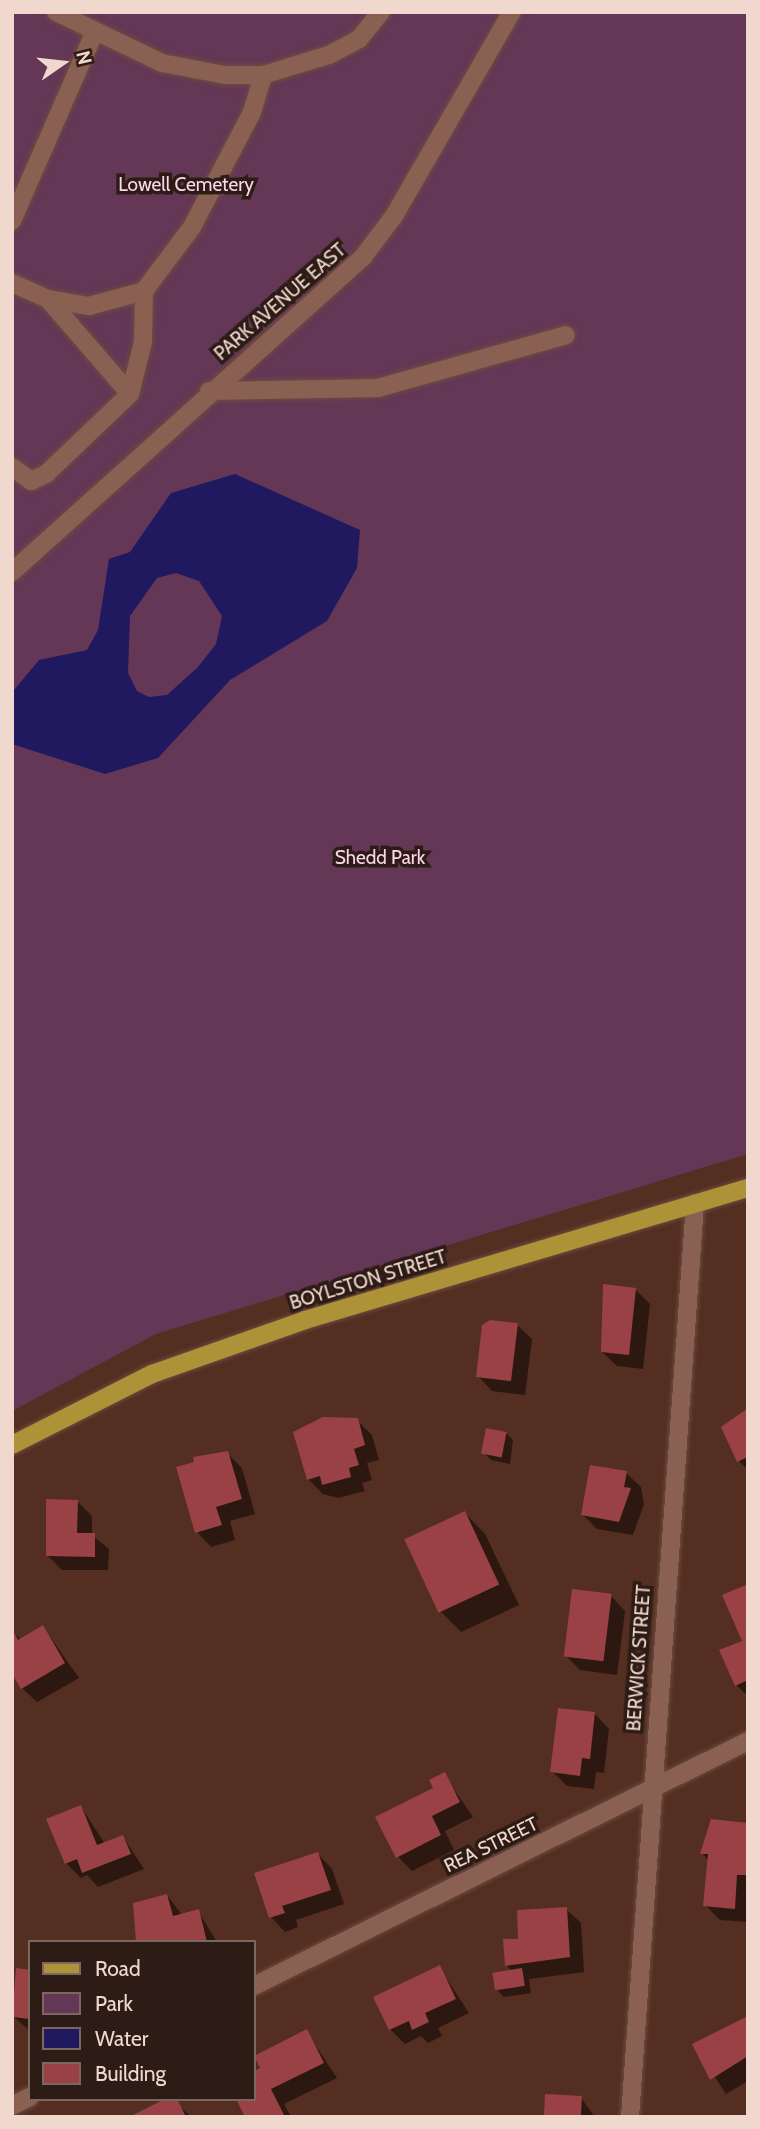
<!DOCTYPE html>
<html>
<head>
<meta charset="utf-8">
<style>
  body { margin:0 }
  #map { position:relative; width:760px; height:2129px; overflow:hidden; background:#532e21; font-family:Cabin,sans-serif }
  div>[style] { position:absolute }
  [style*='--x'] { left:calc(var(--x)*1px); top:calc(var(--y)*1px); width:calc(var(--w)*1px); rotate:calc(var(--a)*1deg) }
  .green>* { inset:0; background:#643756 }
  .water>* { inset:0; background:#21195f }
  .shadow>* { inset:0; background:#0007 }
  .building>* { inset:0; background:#994144; transform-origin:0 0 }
  .roads { filter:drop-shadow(0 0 2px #6c4c40) drop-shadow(0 0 2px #6c4c40) }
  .minor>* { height:18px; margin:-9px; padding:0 9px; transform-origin:9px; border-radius:9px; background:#896051 }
  .major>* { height:18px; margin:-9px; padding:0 9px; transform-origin:9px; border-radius:9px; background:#ae9237 }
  span { translate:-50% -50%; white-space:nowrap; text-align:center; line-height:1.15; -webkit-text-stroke:7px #2d1c16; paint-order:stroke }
  .park-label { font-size:19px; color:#fed4ee }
  .street-label { font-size:19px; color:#f0d8cf }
  .frame { position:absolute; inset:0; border:14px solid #f0d8cf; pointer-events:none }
  .legend { position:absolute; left:28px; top:1940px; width:228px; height:161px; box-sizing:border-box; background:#2d1c16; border:2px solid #7b6760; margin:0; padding:9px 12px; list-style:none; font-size:21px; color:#f0d8cf }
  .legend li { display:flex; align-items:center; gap:14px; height:35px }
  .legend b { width:35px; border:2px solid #7b6760 }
  .north { position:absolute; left:28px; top:28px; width:70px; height:70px; -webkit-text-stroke:5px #2d1c16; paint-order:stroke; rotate:76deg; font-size:19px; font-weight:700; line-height:28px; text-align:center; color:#f0d8cf }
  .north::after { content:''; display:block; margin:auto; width:24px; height:32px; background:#f0d8cf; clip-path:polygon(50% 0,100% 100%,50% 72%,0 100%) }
</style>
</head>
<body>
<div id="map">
  <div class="green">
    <div style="clip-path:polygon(12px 12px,748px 12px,748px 1154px,156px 1334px,12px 1411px)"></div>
  </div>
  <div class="water">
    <div style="clip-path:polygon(evenodd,235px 474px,360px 530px,357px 568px,327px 621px,230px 680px,158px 758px,105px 774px,12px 744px,14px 690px,39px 660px,87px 650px,98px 630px,109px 559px,130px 552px,171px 493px,235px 474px,176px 573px,199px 581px,222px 616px,216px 644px,198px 667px,167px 695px,149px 697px,137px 691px,128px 673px,130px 616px,157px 578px,176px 573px)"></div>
  </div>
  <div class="shadow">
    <div style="clip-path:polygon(635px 1289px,650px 1304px,643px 1369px,617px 1366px,602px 1352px)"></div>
    <div style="clip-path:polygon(517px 1325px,532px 1339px,525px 1395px,492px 1391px,478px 1376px)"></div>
    <div style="clip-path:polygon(748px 1411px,748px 1470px,739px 1461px)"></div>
    <div style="clip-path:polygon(357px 1420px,372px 1435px,379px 1460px,367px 1463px,372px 1480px,362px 1483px,365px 1491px,338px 1498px,323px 1494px,308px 1479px)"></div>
    <div style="clip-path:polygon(506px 1433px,513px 1440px,510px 1464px,491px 1460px,484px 1453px)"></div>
    <div style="clip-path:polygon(227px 1453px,242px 1468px,255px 1514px,230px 1521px,235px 1540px,211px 1547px,197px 1532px)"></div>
    <div style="clip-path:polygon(626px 1473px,641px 1487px,644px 1504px,633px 1535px,597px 1529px,583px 1515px)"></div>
    <div style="clip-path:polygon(77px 1501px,92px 1516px,92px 1535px,109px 1549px,108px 1570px,62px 1570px,47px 1555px)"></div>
    <div style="clip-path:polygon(465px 1513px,485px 1534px,519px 1605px,461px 1632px,440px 1611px)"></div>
    <div style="clip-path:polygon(748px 1586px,748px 1696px,736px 1685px)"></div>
    <div style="clip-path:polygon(611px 1596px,625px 1611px,617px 1675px,580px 1670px,565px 1655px)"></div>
    <div style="clip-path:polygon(43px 1627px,79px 1678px,37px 1702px,22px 1688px,12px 1632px,21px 1640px)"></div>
    <div style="clip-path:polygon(595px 1714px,609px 1729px,604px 1773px,596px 1772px,594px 1789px,567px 1786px,552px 1771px)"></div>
    <div style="clip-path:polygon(444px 1775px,473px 1817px,445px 1831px,454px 1850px,412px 1871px,397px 1856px)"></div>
    <div style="clip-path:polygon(81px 1807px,105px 1844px,123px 1837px,144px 1869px,98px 1887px,87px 1875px,81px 1878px,66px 1863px)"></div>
    <div style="clip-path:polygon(748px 1824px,748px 1922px,720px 1920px,705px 1905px,709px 1861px,702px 1853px)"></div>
    <div style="clip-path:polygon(318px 1854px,332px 1869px,344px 1904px,296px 1920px,298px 1927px,285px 1932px,271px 1917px)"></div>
    <div style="clip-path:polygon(167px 1895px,182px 1915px,198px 1911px,217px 1942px,140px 1942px)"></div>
    <div style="clip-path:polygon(566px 1909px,581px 1923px,584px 1972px,529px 1979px,531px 1993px,504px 1997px,497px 1990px,512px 1971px,507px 1966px,520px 1940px)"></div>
    <div style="clip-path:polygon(439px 1967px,469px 2013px,438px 2028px,442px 2036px,428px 2043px,421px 2036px,405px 2044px,390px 2029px)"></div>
    <div style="clip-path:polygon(30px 1971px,30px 2031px,14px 2017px)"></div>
    <div style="clip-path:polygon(748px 2018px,748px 2081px,726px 2094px,694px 2045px)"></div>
    <div style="clip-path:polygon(306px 2031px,337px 2078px,284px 2104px,291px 2117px,246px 2117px,254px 2073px)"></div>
    <div style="clip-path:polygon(581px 2098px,595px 2117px,546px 2117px)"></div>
    <div style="clip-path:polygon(170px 2099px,192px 2117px,133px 2117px)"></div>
  </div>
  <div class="building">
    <div style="clip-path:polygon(603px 1284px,636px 1288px,629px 1355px,601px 1352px)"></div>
    <div style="clip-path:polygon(490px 1320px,518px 1323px,511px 1381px,476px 1377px,482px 1325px)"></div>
    <div style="clip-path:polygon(748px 1408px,748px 1457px,737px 1462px,721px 1427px)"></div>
    <div style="clip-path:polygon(323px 1417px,358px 1418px,365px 1445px,354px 1449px,359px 1465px,349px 1468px,351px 1477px,322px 1485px,320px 1476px,307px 1480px,293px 1432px)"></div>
    <div style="left:486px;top:1428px;width:21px;height:26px;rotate:11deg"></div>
    <div style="clip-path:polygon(228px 1451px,242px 1499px,216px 1507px,222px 1525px,195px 1533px,176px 1467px,194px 1462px,193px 1457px)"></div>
    <div style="clip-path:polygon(590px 1465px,627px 1471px,624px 1487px,631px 1488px,619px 1522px,581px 1515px)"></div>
    <div style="clip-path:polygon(46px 1499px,78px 1500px,77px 1533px,95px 1533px,95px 1557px,46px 1556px)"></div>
    <div style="left:465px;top:1511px;width:81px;height:67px;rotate:65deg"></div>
    <div style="clip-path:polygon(748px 1584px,748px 1680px,735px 1686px,719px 1650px,742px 1641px,722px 1595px)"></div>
    <div style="left:572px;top:1589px;width:40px;height:68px;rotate:7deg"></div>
    <div style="clip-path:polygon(43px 1625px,65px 1663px,21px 1689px,12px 1674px,12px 1629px,18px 1640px)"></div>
    <div style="clip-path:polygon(558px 1708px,595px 1712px,590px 1759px,582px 1758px,580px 1776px,550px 1772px)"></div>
    <div style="clip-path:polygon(445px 1772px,460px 1802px,432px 1816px,441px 1835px,396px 1858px,375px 1817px,433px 1788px,429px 1780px)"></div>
    <div style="clip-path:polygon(81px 1805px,97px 1845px,123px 1835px,131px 1854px,82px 1873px,77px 1859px,65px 1864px,46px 1819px)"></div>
    <div style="clip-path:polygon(711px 1819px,748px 1823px,746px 1875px,737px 1875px,735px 1909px,703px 1906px,708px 1854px,700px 1854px)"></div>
    <div style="clip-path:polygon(318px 1852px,331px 1890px,282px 1906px,285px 1913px,269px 1918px,254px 1873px)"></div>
    <div style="clip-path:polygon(167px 1894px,173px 1916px,199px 1909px,207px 1942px,136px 1942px,133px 1903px)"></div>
    <div style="clip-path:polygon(567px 1907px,570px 1957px,505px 1966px,503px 1939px,518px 1939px,517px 1910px)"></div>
    <div style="clip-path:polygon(440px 1965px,456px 1999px,425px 2013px,429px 2022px,412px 2030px,409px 2021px,389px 2030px,373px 1997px)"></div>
    <div style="clip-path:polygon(16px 1968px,30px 1970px,30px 2019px,12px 2017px)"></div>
    <div style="left:522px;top:1968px;width:18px;height:30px;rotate:81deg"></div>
    <div style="clip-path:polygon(748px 2016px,748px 2056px,710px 2080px,692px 2044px)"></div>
    <div style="clip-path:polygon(307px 2029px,324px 2063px,271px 2089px,285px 2117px,245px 2117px,236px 2099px,254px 2099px,254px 2071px,260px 2068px,254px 2056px)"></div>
    <div style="left:545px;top:2094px;width:37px;height:23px;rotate:3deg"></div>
    <div style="clip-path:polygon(165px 2099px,177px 2099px,186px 2117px,129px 2117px)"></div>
  </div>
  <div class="roads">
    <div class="minor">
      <div style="--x:56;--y:12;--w:118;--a:25.7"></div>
      <div style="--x:162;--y:63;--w:64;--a:10.8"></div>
      <div style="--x:225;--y:75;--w:38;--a:0"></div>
      <div style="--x:263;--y:75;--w:69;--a:-16.9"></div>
      <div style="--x:329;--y:55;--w:34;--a:-28"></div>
      <div style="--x:359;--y:39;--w:35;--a:-51"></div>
      <div style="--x:12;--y:221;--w:205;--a:-66.4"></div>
      <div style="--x:12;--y:283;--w:39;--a:24"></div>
      <div style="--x:48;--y:299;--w:42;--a:9.7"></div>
      <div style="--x:89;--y:306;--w:57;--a:-15.3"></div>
      <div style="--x:144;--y:291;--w:80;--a:-53.1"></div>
      <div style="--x:192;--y:227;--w:130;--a:-62.4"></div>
      <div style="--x:252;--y:112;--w:39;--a:-73"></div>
      <div style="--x:48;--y:299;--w:125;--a:49.2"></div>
      <div style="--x:130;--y:394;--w:54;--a:-76"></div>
      <div style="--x:143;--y:342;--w:51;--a:-88.9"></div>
      <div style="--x:209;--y:391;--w:169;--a:-1"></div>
      <div style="--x:378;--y:388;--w:195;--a:-15.7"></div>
      <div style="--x:12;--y:467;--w:24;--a:36"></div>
      <div style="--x:31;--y:481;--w:17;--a:-25"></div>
      <div style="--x:46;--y:474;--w:116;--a:-43.6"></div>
      <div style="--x:12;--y:572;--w:472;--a:-41.9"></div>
      <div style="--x:363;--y:257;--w:51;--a:-52.9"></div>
      <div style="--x:394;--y:216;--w:236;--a:-60"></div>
      <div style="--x:254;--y:1986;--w:551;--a:-26.38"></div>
      <div style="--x:12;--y:2106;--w:20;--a:-27"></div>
      <div style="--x:630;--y:2117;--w:916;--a:-85.93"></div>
    </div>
    <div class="major">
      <div style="--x:12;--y:1445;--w:157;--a:-26.9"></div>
      <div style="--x:152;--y:1374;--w:162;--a:-19.4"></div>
      <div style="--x:305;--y:1320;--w:462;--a:-16.6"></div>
    </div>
  </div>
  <div class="park-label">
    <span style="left:186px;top:185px">Lowell Cemetery</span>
    <span style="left:380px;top:858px">Shedd Park</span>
  </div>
  <div class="street-label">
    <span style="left:280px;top:302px;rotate:-41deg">PARK AVENUE EAST</span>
    <span style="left:368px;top:1280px;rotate:-17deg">BOYLSTON STREET</span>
    <span style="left:639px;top:1658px;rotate:-86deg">BERWICK STREET</span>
    <span style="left:491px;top:1845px;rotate:-26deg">REA STREET</span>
  </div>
  <div class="frame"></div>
  <ul class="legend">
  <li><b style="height:9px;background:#ae9237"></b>Road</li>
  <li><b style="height:19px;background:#643756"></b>Park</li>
  <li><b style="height:19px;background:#21195f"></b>Water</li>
  <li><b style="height:19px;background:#994144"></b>Building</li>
  </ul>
  <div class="north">N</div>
</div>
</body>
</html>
